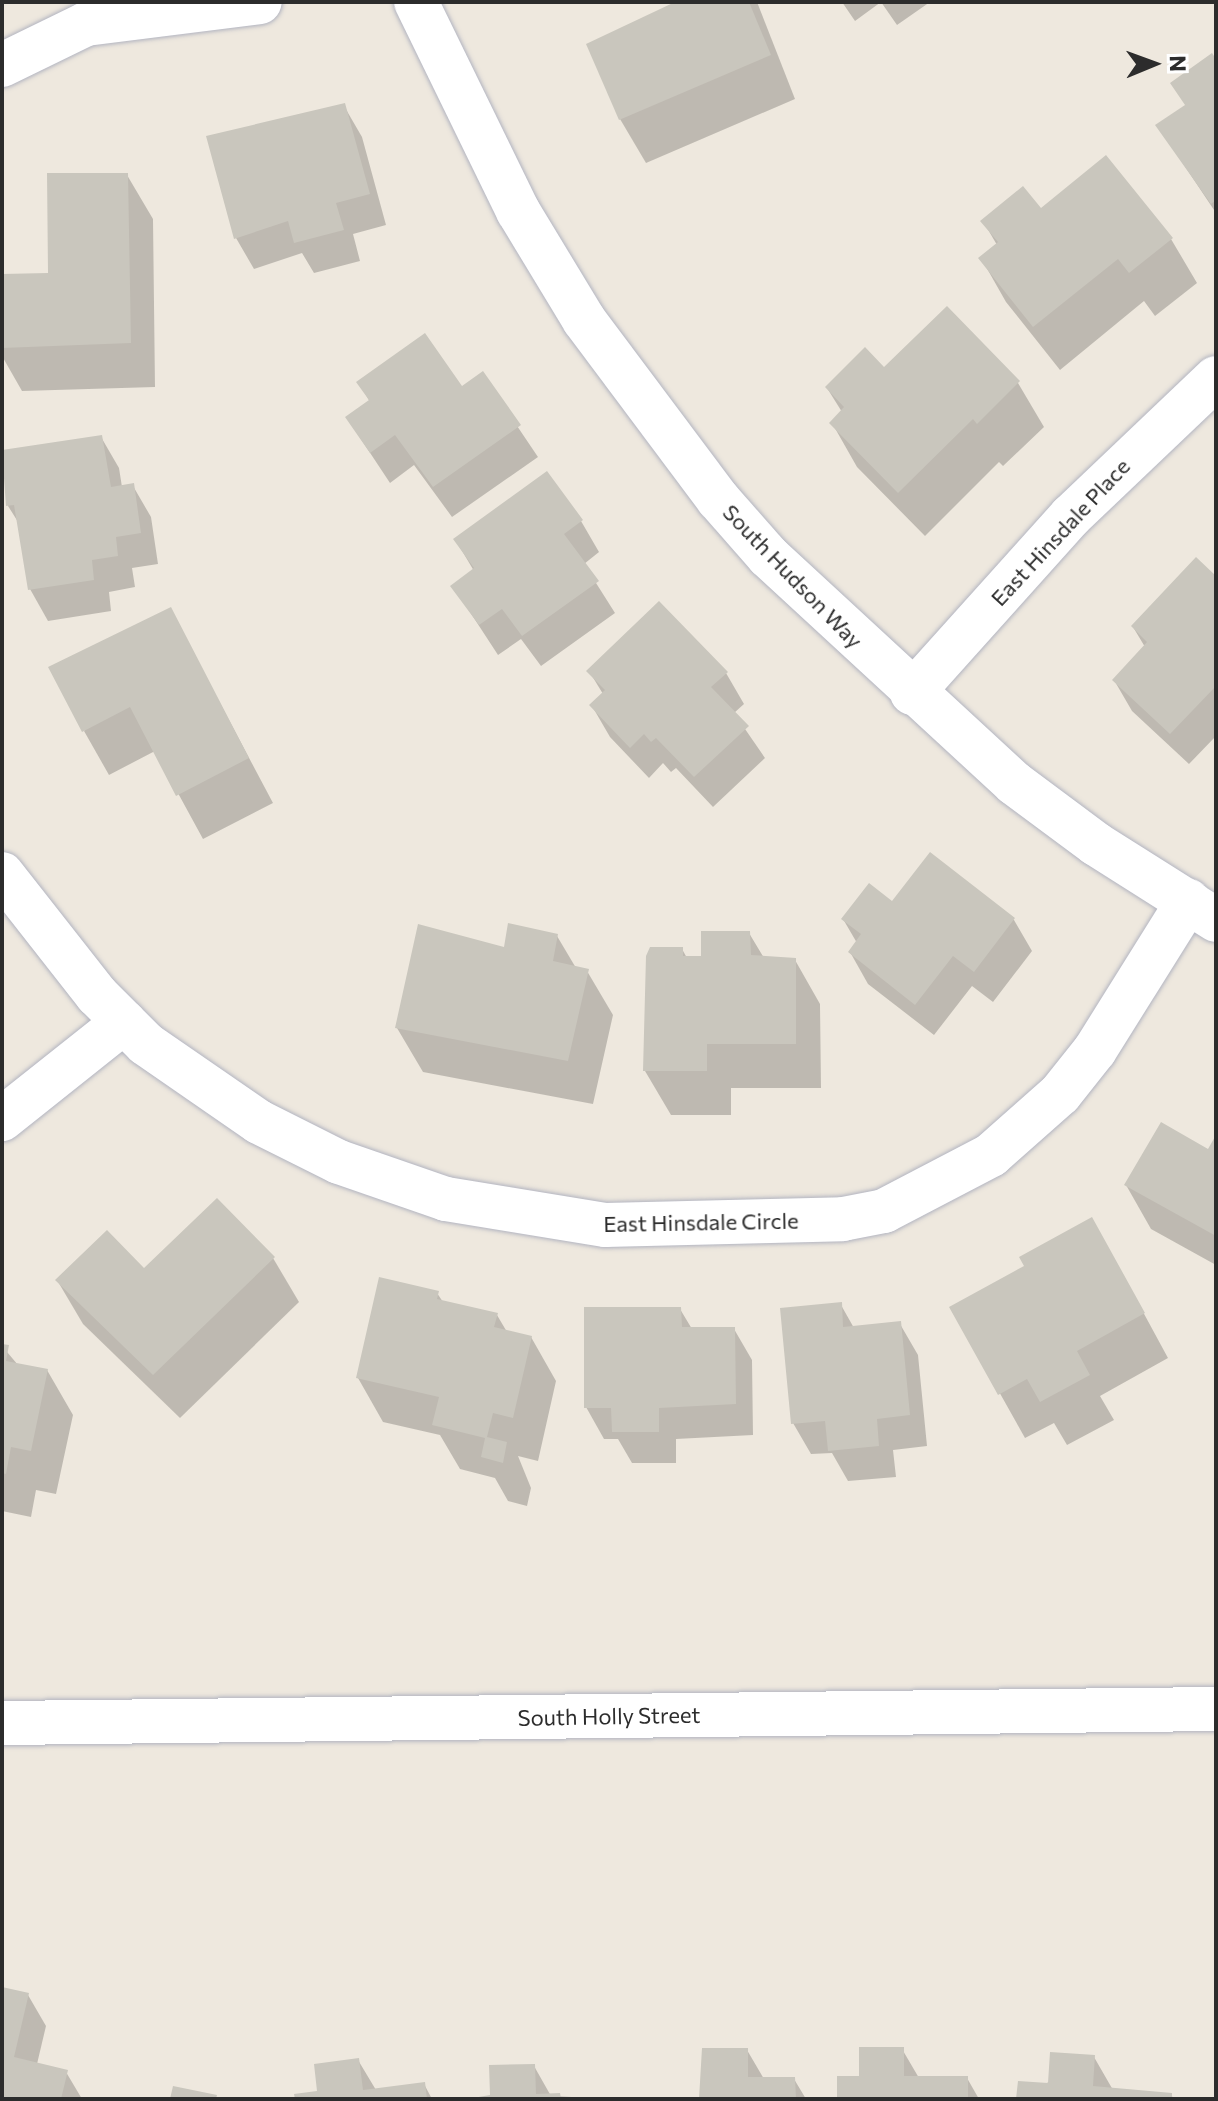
<!DOCTYPE html>
<html>
<head>
<meta charset="utf-8">
<style>
  body { margin:0 }
  #map { position:relative; width:1218px; height:2101px; overflow:hidden; background:#eee8de; font-family:Commissioner,sans-serif }
  div>[style] { position:absolute }
  [style*='--x'] { left:calc(var(--x)*1px); top:calc(var(--y)*1px); width:calc(var(--w)*1px); rotate:calc(var(--a)*1deg) }
  .shadow>* { inset:0; background:#0003 }
  .building>* { inset:0; background:#c9c6bd }
  .roads { filter:drop-shadow(0 0 2px #b2b4c0) drop-shadow(0 0 2px #b2b4c0) }
  .street>* { height:44px; margin:-22px; padding:0 22px; transform-origin:22px; border-radius:22px; background:#fff }
  .secondary>* { height:44px; margin:-22px; padding:0 22px; transform-origin:22px; border-radius:22px; background:#fff }
  span { translate:-50% -50%; white-space:nowrap; text-align:center; line-height:1.15; -webkit-text-stroke:6px #fff; paint-order:stroke }
  .street-label { font-size:22px; color:#2c2c2c }
  .frame { position:absolute; inset:0; border:4px solid #2c2c2c; pointer-events:none }
  .north { position:absolute; left:1114px; top:24px; width:80px; height:80px; -webkit-text-stroke:6px #fff; paint-order:stroke; rotate:89deg; font-size:22px; font-weight:700; line-height:32px; text-align:center; color:#2c2c2c }
  .north::after { content:''; display:block; margin:auto; width:28px; height:36px; background:#2c2c2c; clip-path:polygon(50% 0,100% 100%,50% 72%,0 100%) }
</style>
</head>
<body>
<div id="map">
  <div class="shadow">
    <div style="clip-path:polygon(677px 2px,757px 2px,795px 99px,646px 163px,620px 119px)"></div>
    <div style="clip-path:polygon(842px 2px,930px 2px,897px 25px,881px 2px,855px 21px)"></div>
    <div style="clip-path:polygon(1216px 63px,1216px 213px,1158px 126px,1186px 106px)"></div>
    <div style="clip-path:polygon(344px 106px,362px 137px,386px 225px,353px 234px,360px 261px,314px 273px,302px 253px,254px 269px,236px 238px)"></div>
    <div style="clip-path:polygon(127px 175px,153px 219px,155px 387px,22px 391px,2px 356px,2px 276px,50px 275px)"></div>
    <div style="clip-path:polygon(1041px 211px,1171px 239px,1197px 283px,1155px 316px,1144px 301px,1060px 370px,1006px 302px,981px 258px,997px 245px,983px 221px)"></div>
    <div style="clip-path:polygon(947px 309px,1018px 383px,1044px 427px,1003px 466px,999px 462px,925px 536px,857px 467px,832px 423px,842px 412px,827px 388px,884px 370px)"></div>
    <div style="clip-path:polygon(482px 374px,538px 457px,452px 517px,414px 465px,390px 483px,347px 418px,370px 402px,359px 383px,461px 389px)"></div>
    <div style="clip-path:polygon(101px 437px,119px 468px,122px 487px,133px 486px,151px 517px,158px 564px,132px 568px,135px 587px,109px 592px,111px 611px,48px 621px,30px 589px,20px 525px,8px 506px,2px 452px)"></div>
    <div style="clip-path:polygon(581px 521px,599px 552px,584px 564px,615px 613px,541px 666px,521px 639px,498px 655px,453px 586px,474px 571px,455px 539px)"></div>
    <div style="clip-path:polygon(1216px 578px,1216px 736px,1189px 764px,1132px 711px,1114px 680px,1145px 647px,1133px 627px)"></div>
    <div style="clip-path:polygon(170px 609px,273px 803px,203px 839px,155px 751px,109px 775px,84px 731px)"></div>
    <div style="clip-path:polygon(589px 671px,726px 673px,744px 704px,734px 713px,765px 758px,713px 807px,676px 768px,671px 772px,663px 763px,649px 778px,610px 737px,592px 706px,603px 694px)"></div>
    <div style="clip-path:polygon(930px 855px,1014px 920px,1032px 951px,993px 1002px,972px 986px,934px 1035px,868px 984px,850px 952px,857px 943px,843px 919px,893px 904px)"></div>
    <div style="clip-path:polygon(749px 933px,764px 958px,795px 960px,820px 1004px,821px 1088px,731px 1088px,731px 1115px,671px 1115px,645px 1071px,682px 949px,687px 958px,703px 958px)"></div>
    <div style="clip-path:polygon(557px 936px,576px 968px,587px 971px,613px 1015px,593px 1104px,423px 1072px,397px 1028px,505px 949px)"></div>
    <div style="clip-path:polygon(1216px 1139px,1216px 1265px,1151px 1229px,1126px 1185px,1208px 1151px)"></div>
    <div style="clip-path:polygon(273px 1258px,299px 1302px,180px 1418px,83px 1324px,57px 1280px)"></div>
    <div style="clip-path:polygon(1117px 1264px,1168px 1358px,1100px 1396px,1114px 1420px,1067px 1445px,1054px 1423px,1025px 1438px,952px 1308px)"></div>
    <div style="clip-path:polygon(437px 1293px,443px 1302px,497px 1315px,507px 1332px,531px 1337px,556px 1381px,538px 1461px,518px 1456px,531px 1488px,527px 1506px,508px 1501px,495px 1478px,460px 1469px,440px 1435px,383px 1422px,358px 1378px)"></div>
    <div style="clip-path:polygon(841px 1305px,854px 1328px,900px 1324px,918px 1355px,927px 1446px,893px 1450px,896px 1477px,848px 1481px,832px 1453px,811px 1454px,793px 1423px)"></div>
    <div style="clip-path:polygon(680px 1309px,692px 1329px,734px 1329px,752px 1360px,753px 1435px,676px 1439px,676px 1463px,632px 1463px,618px 1439px,604px 1439px,586px 1407px)"></div>
    <div style="clip-path:polygon(2px 1346px,18px 1365px,47px 1370px,73px 1415px,56px 1494px,36px 1490px,31px 1517px,2px 1511px)"></div>
    <div style="clip-path:polygon(2px 1989px,28px 1995px,46px 2026px,37px 2064px,66px 2072px,82px 2099px,2px 2099px)"></div>
    <div style="clip-path:polygon(902px 2049px,919px 2078px,967px 2078px,979px 2099px,839px 2099px)"></div>
    <div style="clip-path:polygon(747px 2050px,764px 2079px,794px 2079px,806px 2099px,702px 2099px)"></div>
    <div style="clip-path:polygon(1094px 2057px,1113px 2090px,1171px 2095px,1174px 2099px,1018px 2099px)"></div>
    <div style="clip-path:polygon(358px 2060px,376px 2090px,424px 2084px,432px 2099px,297px 2099px,319px 2093px)"></div>
    <div style="clip-path:polygon(534px 2066px,551px 2096px,614px 2099px,469px 2099px,492px 2097px)"></div>
  </div>
  <div class="building">
    <div style="clip-path:polygon(675px 2px,749px 2px,771px 55px,619px 120px,586px 44px)"></div>
    <div style="clip-path:polygon(1212px 53px,1216px 59px,1216px 200px,1211px 204px,1155px 125px,1185px 105px,1170px 83px)"></div>
    <div style="clip-path:polygon(345px 103px,370px 194px,336px 203px,344px 230px,294px 243px,288px 221px,234px 239px,206px 136px)"></div>
    <div style="clip-path:polygon(1106px 155px,1173px 238px,1129px 273px,1118px 259px,1033px 327px,978px 258px,998px 242px,980px 221px,1023px 186px,1041px 208px)"></div>
    <div style="clip-path:polygon(47px 173px,128px 173px,131px 343px,2px 348px,2px 274px,48px 273px)"></div>
    <div style="clip-path:polygon(947px 306px,1020px 381px,977px 424px,973px 419px,898px 493px,829px 423px,844px 407px,825px 387px,865px 347px,884px 367px)"></div>
    <div style="clip-path:polygon(425px 333px,462px 386px,483px 371px,521px 425px,433px 487px,395px 435px,370px 453px,345px 417px,369px 400px,356px 382px)"></div>
    <div style="clip-path:polygon(102px 435px,111px 487px,134px 483px,141px 533px,116px 537px,118px 556px,92px 560px,94px 580px,28px 590px,14px 505px,6px 506px,2px 450px)"></div>
    <div style="clip-path:polygon(547px 471px,583px 520px,564px 534px,599px 581px,522px 636px,502px 609px,479px 625px,450px 586px,474px 568px,453px 539px)"></div>
    <div style="clip-path:polygon(1196px 557px,1216px 576px,1216px 686px,1170px 734px,1112px 680px,1147px 642px,1131px 626px)"></div>
    <div style="clip-path:polygon(659px 601px,728px 672px,711px 687px,749px 726px,694px 777px,656px 738px,651px 742px,644px 734px,630px 748px,589px 705px,605px 690px,586px 671px)"></div>
    <div style="clip-path:polygon(171px 607px,249px 758px,176px 796px,130px 707px,82px 732px,48px 667px)"></div>
    <div style="clip-path:polygon(930px 852px,1015px 918px,974px 972px,953px 956px,915px 1005px,848px 952px,861px 934px,841px 919px,869px 883px,892px 901px)"></div>
    <div style="clip-path:polygon(508px 923px,558px 934px,553px 961px,589px 969px,568px 1061px,395px 1028px,418px 924px,504px 947px)"></div>
    <div style="clip-path:polygon(701px 931px,750px 931px,751px 955px,796px 958px,796px 1044px,707px 1044px,707px 1071px,643px 1071px,646px 956px,650px 947px,683px 947px,683px 956px,701px 956px)"></div>
    <div style="clip-path:polygon(1161px 1122px,1208px 1149px,1216px 1135px,1216px 1236px,1124px 1185px)"></div>
    <div style="clip-path:polygon(217px 1198px,275px 1257px,153px 1375px,55px 1280px,107px 1230px,144px 1268px)"></div>
    <div style="clip-path:polygon(1092px 1217px,1145px 1313px,1077px 1351px,1090px 1375px,1040px 1402px,1027px 1379px,998px 1395px,949px 1307px,1024px 1266px,1019px 1257px)"></div>
    <div style="clip-path:polygon(379px 1277px,439px 1291px,437px 1299px,498px 1313px,494px 1327px,532px 1336px,513px 1418px,493px 1413px,487px 1437px,507px 1442px,503px 1463px,481px 1457px,485px 1438px,432px 1425px,439px 1397px,356px 1378px)"></div>
    <div style="clip-path:polygon(842px 1302px,843px 1327px,901px 1321px,910px 1415px,877px 1419px,879px 1446px,828px 1451px,825px 1421px,791px 1424px,780px 1308px)"></div>
    <div style="clip-path:polygon(584px 1307px,681px 1307px,682px 1327px,735px 1327px,736px 1404px,659px 1408px,659px 1432px,612px 1432px,611px 1408px,584px 1408px)"></div>
    <div style="clip-path:polygon(2px 1344px,9px 1345px,6px 1361px,48px 1369px,31px 1451px,11px 1447px,6px 1474px,2px 1473px)"></div>
    <div style="clip-path:polygon(2px 1987px,29px 1993px,14px 2057px,68px 2070px,61px 2099px,2px 2099px)"></div>
    <div style="clip-path:polygon(859px 2047px,904px 2047px,904px 2076px,968px 2076px,968px 2099px,837px 2099px,837px 2076px,859px 2076px)"></div>
    <div style="clip-path:polygon(702px 2048px,748px 2048px,748px 2077px,795px 2077px,796px 2099px,699px 2099px)"></div>
    <div style="clip-path:polygon(1050px 2052px,1095px 2055px,1093px 2086px,1172px 2093px,1172px 2099px,1016px 2099px,1018px 2081px,1048px 2083px)"></div>
    <div style="clip-path:polygon(359px 2058px,363px 2090px,425px 2082px,427px 2099px,295px 2099px,294px 2094px,317px 2091px,314px 2064px)"></div>
    <div style="clip-path:polygon(535px 2064px,536px 2094px,560px 2093px,561px 2099px,467px 2099px,490px 2095px,489px 2065px)"></div>
    <div style="clip-path:polygon(173px 2086px,217px 2095px,216px 2099px,170px 2099px)"></div>
  </div>
  <div class="roads">
    <div class="street">
      <div style="--x:416;--y:2;--w:233;--a:64"></div>
      <div style="--x:518;--y:211;--w:127;--a:58.8"></div>
      <div style="--x:584;--y:320;--w:224;--a:53.2"></div>
      <div style="--x:718;--y:499;--w:76;--a:48.7"></div>
      <div style="--x:768;--y:556;--w:335;--a:42.7"></div>
      <div style="--x:1014;--y:783;--w:102;--a:36.6"></div>
      <div style="--x:1096;--y:844;--w:142;--a:32.3"></div>
      <div style="--x:2;--y:65;--w:93;--a:-26"></div>
      <div style="--x:86;--y:24;--w:175;--a:-7.2"></div>
      <div style="--x:912;--y:693;--w:238;--a:-48.1"></div>
      <div style="--x:1071;--y:516;--w:200;--a:-43.6"></div>
      <div style="--x:2;--y:874;--w:154;--a:51.9"></div>
      <div style="--x:97;--y:995;--w:69;--a:45"></div>
      <div style="--x:146;--y:1044;--w:137;--a:34.6"></div>
      <div style="--x:259;--y:1122;--w:89;--a:26.6"></div>
      <div style="--x:339;--y:1162;--w:113;--a:19.1"></div>
      <div style="--x:446;--y:1199;--w:161;--a:9.3"></div>
      <div style="--x:605;--y:1225;--w:238;--a:-1.4"></div>
      <div style="--x:843;--y:1219;--w:42;--a:-11"></div>
      <div style="--x:884;--y:1211;--w:121;--a:-27.6"></div>
      <div style="--x:991;--y:1155;--w:92;--a:-41.5"></div>
      <div style="--x:1060;--y:1094;--w:56;--a:-51.5"></div>
      <div style="--x:1095;--y:1050;--w:176;--a:-58"></div>
      <div style="--x:2;--y:1119;--w:156;--a:-38.5"></div>
    </div>
    <div class="secondary">
      <div style="--x:2;--y:1723;--w:1214;--a:-0.66"></div>
    </div>
  </div>
  <div class="street-label">
    <span style="left:1060px;top:532px;rotate:-47deg">East Hinsdale Place</span>
    <span style="left:793px;top:576px;rotate:46deg">South Hudson Way</span>
    <span style="left:701px;top:1222px;rotate:-1deg">East Hinsdale Circle</span>
    <span style="left:609px;top:1716px;rotate:-1deg">South Holly Street</span>
  </div>
  <div class="frame"></div>
  <div class="north">N</div>
</div>
</body>
</html>
